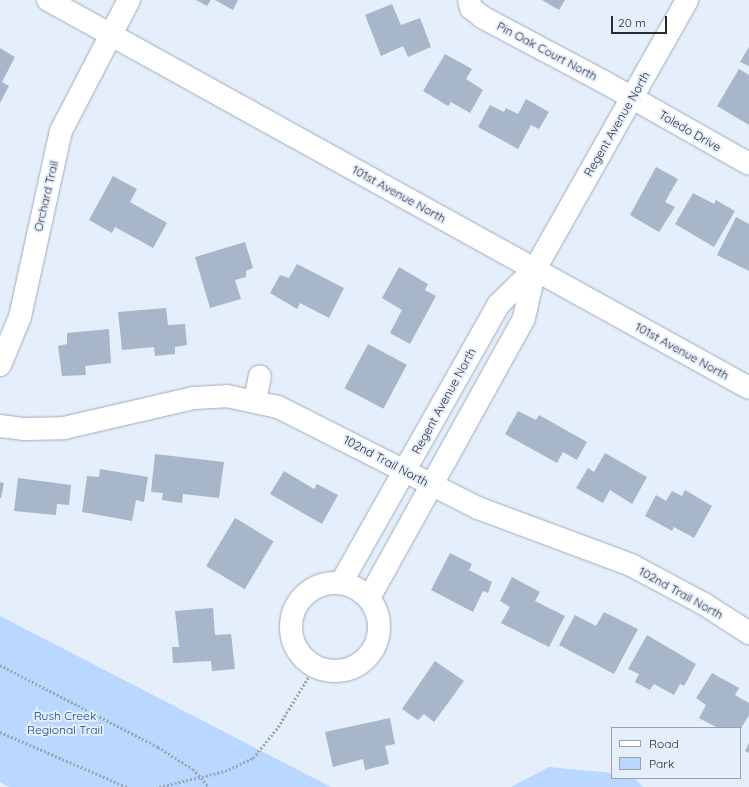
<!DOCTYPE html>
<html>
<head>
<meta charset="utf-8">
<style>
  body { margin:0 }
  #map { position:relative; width:749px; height:787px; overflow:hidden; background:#e5effb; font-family:Quicksand,sans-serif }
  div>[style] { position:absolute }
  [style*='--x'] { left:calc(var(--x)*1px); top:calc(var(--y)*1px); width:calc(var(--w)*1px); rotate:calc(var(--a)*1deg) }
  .green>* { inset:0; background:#bad7ff }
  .building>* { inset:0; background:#a8b6ca; transform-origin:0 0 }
  .path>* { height:2.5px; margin-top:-1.25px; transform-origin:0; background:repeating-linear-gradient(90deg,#9ea6b1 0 2px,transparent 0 4px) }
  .roads { filter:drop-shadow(0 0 1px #9cabbe) drop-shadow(0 0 1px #9cabbe) }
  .minor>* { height:22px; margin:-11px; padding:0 11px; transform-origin:11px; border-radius:11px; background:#fff }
  .minor>.ring { margin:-11px; padding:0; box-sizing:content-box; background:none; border:22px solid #fff; border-radius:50% }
  span { translate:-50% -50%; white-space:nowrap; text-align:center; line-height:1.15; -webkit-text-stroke:4px #e5effb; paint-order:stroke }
  .street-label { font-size:12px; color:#272c34 }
  .park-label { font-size:12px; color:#124b8f }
  .legend { position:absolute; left:611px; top:727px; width:130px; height:52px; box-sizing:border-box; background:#e5effb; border:1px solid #99a1ab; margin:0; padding:5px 7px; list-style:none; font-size:12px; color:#272c34 }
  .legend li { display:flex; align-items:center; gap:8px; height:20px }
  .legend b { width:20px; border:1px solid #99a1ab }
  .scale { position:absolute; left:611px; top:16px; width:56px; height:18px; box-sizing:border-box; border:2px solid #272c34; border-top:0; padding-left:5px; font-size:12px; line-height:14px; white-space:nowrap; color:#272c34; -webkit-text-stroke:3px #e5effb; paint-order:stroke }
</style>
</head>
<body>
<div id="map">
  <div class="green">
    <div style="clip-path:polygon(0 616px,331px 787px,9px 787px,0 782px)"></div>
    <div style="clip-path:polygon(549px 767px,612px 773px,612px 778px,635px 778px,643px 787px,511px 787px)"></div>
  </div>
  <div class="building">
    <div style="clip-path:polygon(196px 0,211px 0,207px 6px)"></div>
    <div style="clip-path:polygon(215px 0,238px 0,233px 10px)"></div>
    <div style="clip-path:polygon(542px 0,565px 0,559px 10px)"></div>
    <div style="clip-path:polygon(392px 4px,401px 25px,420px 18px,431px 47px,408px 57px,403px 46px,381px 56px,365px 15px)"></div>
    <div style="clip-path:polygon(749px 47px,749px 66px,740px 62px)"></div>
    <div style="clip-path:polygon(0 48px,15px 57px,2px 82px,9px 86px,0 103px)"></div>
    <div style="clip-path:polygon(445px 54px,472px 69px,466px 79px,483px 90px,470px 113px,451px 102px,448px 106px,423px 91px)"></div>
    <div style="clip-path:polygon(739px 69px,749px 75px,749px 125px,717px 106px)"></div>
    <div style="clip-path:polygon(526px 99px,549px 112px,539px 129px,531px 125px,518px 149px,478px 127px,490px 105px,504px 112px,506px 108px,518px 114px)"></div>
    <div style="clip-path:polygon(656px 167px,678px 179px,665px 202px,675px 207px,659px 232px,630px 215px)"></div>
    <div style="clip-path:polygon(113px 176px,137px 189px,130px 202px,167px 223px,153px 248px,115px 227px,112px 233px,89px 220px)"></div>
    <div style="clip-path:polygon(693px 193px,714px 204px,716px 200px,735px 211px,714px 247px,675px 224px)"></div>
    <div style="clip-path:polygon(736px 217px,749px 224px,749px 271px,717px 255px)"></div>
    <div style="clip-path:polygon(245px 242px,253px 268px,246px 271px,246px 277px,235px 280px,241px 299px,210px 308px,195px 257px)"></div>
    <div style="clip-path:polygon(297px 264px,344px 288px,329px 318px,300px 303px,297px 309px,270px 293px,280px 275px,289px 278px)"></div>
    <div style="clip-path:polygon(399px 267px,428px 284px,425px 290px,436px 296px,410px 344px,390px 333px,402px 310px,382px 298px)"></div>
    <div style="clip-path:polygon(166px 308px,168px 325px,185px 324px,187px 345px,175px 347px,175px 354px,155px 356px,154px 347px,122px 350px,118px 312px)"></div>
    <div style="clip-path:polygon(109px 329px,111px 363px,85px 366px,86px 375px,62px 376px,58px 346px,67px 344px,67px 333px)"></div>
    <div style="left:368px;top:344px;width:44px;height:50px;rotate:28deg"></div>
    <div style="clip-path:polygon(518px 411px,536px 420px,539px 415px,587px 442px,577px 460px,563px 452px,557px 463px,505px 434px)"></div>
    <div style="clip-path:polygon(605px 453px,647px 477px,632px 504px,610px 490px,603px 503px,576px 488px,588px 468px,594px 472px)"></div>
    <div style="clip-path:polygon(155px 454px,224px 462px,219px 498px,183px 494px,182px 503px,162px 500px,163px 493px,151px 492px)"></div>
    <div style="clip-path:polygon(100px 469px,148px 477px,144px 502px,136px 500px,132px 521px,82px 512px,87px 476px,99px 477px)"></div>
    <div style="clip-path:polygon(284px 471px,314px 489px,317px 484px,338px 495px,322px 524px,270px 494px)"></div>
    <div style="clip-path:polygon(18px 478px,71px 485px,69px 505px,57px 504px,56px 515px,14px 511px)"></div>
    <div style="clip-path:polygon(0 482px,4px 483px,1px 498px,0 498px)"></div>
    <div style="clip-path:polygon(685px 490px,712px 506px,694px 538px,674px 527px,672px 531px,645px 516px,656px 495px,666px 501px,672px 491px,682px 496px)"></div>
    <div style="left:235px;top:518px;width:45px;height:56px;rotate:31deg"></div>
    <div style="clip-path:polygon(450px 553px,472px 564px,469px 570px,492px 582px,488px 593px,483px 591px,473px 612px,431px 590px)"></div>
    <div style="clip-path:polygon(512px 577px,540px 592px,535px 601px,565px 616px,549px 647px,501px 623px,510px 607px,500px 601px)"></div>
    <div style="clip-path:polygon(213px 608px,215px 635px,231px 634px,235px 669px,212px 671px,211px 661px,173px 663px,172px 647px,179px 647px,175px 611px)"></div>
    <div style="clip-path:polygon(604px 612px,638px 629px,614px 674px,559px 645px,575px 615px,596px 626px)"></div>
    <div style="clip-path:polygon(647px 635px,696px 664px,684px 686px,680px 684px,674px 695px,654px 684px,650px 690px,635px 682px,639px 674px,628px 669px)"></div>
    <div style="clip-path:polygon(435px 661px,464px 681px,434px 722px,424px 714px,418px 720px,402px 709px)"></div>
    <div style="clip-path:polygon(712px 673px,739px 688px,735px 695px,749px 703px,749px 715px,740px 730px,740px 728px,718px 728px,699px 718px,706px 705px,696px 698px)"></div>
    <div style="clip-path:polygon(390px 718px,395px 744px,385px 746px,389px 764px,365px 770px,363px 759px,333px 767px,325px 732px)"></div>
    <div style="clip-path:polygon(749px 743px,749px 753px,745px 751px)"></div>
  </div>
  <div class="path">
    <div style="--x:0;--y:665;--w:178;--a:27.4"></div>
    <div style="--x:158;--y:747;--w:41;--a:32.2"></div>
    <div style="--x:193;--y:769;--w:24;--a:48"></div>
    <div style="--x:0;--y:732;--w:138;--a:23.4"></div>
    <div style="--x:159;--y:787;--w:68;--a:-13.6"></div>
    <div style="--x:225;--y:771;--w:31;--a:-25"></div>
    <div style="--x:253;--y:758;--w:40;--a:-51"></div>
    <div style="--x:278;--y:727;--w:71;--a:-58.8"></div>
  </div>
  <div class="roads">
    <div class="minor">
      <div style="--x:48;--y:0;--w:801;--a:28.96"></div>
      <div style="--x:469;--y:0;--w:8;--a:76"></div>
      <div style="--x:471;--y:8;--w:14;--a:39"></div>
      <div style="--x:482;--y:17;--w:140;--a:28"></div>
      <div style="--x:606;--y:83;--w:164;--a:29.5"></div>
      <div style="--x:0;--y:365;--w:52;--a:-67.4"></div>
      <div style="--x:20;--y:317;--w:190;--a:-77.6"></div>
      <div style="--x:61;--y:131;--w:148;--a:-62.6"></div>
      <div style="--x:255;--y:401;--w:25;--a:-79"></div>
      <div style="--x:0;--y:426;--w:25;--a:7"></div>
      <div style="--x:25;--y:429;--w:39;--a:-1"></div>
      <div style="--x:64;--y:428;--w:133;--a:-13"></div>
      <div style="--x:194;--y:398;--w:33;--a:-3"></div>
      <div style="--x:227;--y:396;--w:52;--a:12.2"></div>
      <div style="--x:278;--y:407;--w:224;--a:26.8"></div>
      <div style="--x:478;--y:508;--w:163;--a:20.4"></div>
      <div style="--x:631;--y:565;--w:83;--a:28.1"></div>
      <div style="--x:704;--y:604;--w:54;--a:32.8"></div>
      <div class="ring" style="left:291px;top:583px;width:66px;height:66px"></div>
      <div style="--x:341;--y:583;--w:319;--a:-60.5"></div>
      <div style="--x:498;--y:305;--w:52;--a:-44.2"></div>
      <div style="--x:535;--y:269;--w:309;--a:-60.5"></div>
      <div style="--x:369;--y:598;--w:320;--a:-61"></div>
      <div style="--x:524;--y:318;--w:50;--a:-77.3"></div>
    </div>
  </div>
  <div class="street-label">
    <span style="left:547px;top:51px;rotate:28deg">Pin Oak Court North</span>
    <span style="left:617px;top:124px;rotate:-60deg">Regent Avenue North</span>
    <span style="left:690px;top:131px;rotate:30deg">Toledo Drive</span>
    <span style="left:399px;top:194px;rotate:29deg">101st Avenue North</span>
    <span style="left:46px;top:196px;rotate:-77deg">Orchard Trail</span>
    <span style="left:682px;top:351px;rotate:29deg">101st Avenue North</span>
    <span style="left:444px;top:401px;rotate:-61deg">Regent Avenue North</span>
    <span style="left:386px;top:461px;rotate:28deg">102nd Trail North</span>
    <span style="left:681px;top:593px;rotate:29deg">102nd Trail North</span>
  </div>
  <div class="park-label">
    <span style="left:65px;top:723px">Rush Creek<br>Regional Trail</span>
  </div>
  <ul class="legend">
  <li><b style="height:5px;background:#fff"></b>Road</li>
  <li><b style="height:11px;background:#bad7ff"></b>Park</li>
  </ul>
  <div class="scale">20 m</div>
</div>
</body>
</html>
